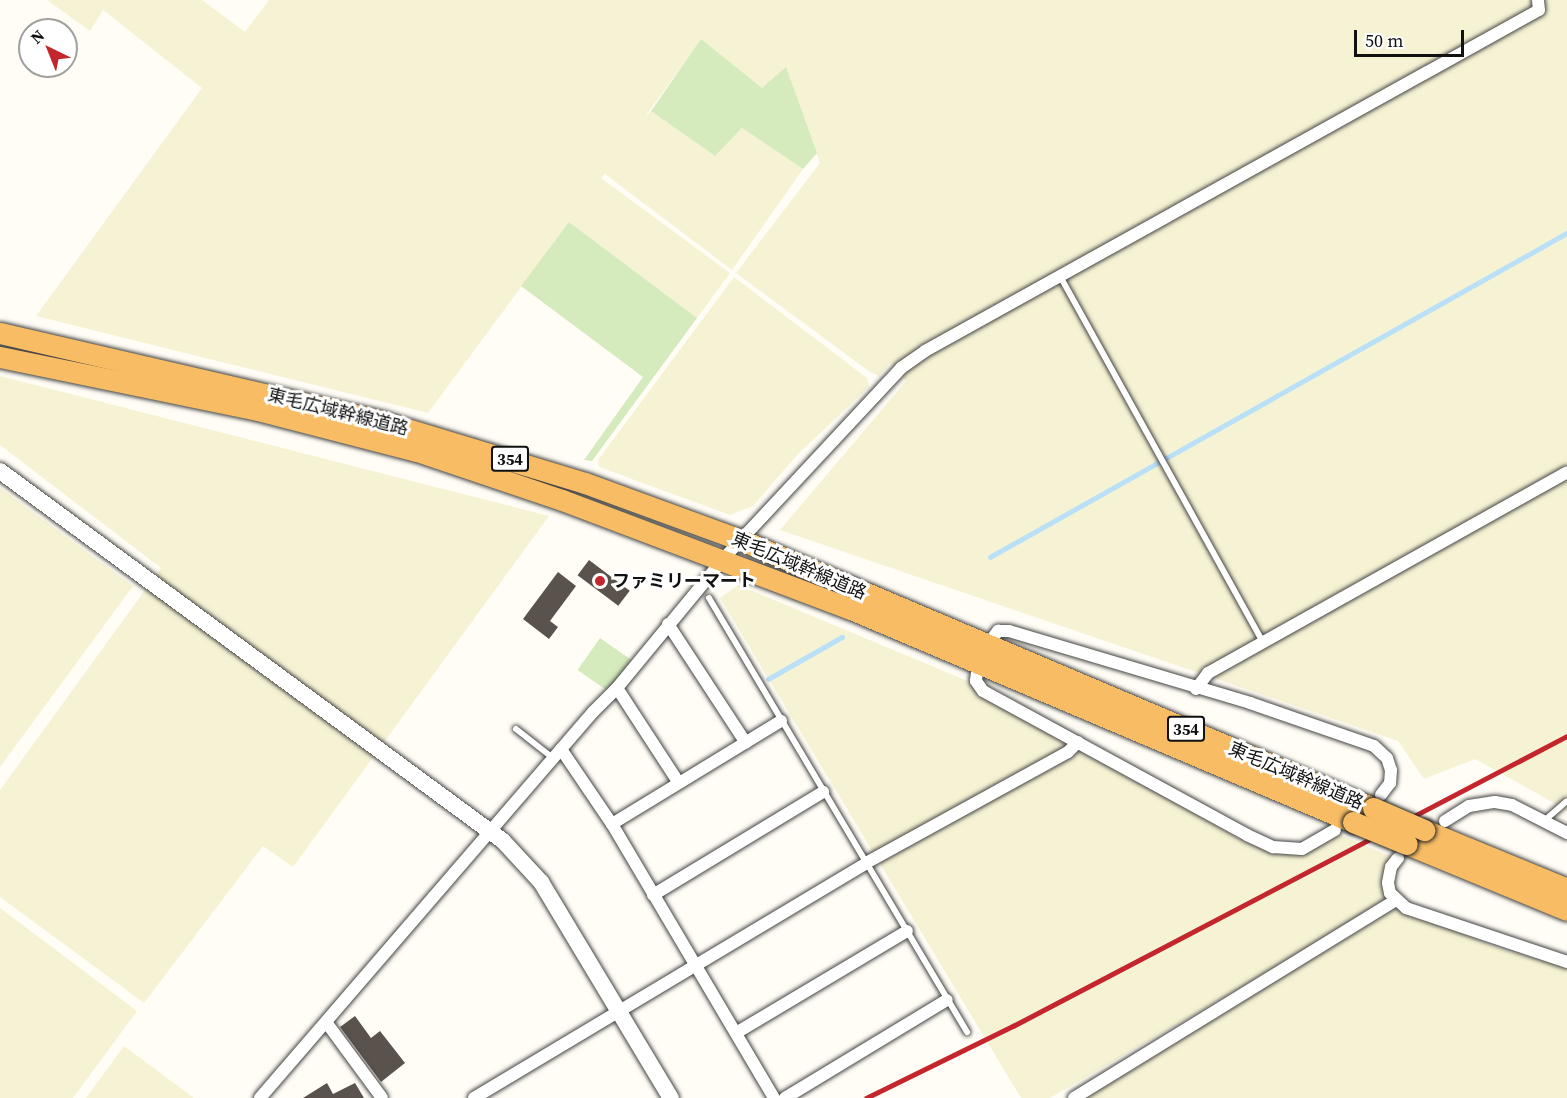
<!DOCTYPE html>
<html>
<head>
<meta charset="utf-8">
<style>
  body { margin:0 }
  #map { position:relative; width:1567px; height:1098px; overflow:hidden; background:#fffdf5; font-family:"Source Serif 4","Noto Sans JP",serif }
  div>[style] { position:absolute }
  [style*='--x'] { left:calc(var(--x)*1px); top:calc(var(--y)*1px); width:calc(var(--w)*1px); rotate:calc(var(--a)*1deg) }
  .farmland>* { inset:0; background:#f6f3d4 }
  .green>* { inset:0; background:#d5ebbd; transform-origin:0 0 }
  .stream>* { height:4.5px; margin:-2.25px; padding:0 2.25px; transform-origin:2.25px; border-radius:2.25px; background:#b9e0f7 }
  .building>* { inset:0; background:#5a524d; transform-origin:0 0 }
  .roads { filter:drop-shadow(0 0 2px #444) drop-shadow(0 0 2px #444) }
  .service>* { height:6px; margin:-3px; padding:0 3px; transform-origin:3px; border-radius:3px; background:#fff }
  .minor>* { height:12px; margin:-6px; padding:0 6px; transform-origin:6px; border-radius:6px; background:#fff }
  .tertiary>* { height:16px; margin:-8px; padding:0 8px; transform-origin:8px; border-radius:8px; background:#fff }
  .trunk>* { height:21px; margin:-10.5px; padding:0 10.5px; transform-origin:10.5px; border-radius:10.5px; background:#f7bc64 }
  .rail>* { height:4.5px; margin:-2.25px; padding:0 2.25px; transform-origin:2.25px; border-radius:2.25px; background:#c4262e }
  .bridges { filter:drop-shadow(0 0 2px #222) drop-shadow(0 0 2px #222) }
  .trunk-bridge>* { height:21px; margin:-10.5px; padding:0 10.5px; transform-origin:10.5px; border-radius:10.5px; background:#f7bc64 }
  .dots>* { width:16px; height:16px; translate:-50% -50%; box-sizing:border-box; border:3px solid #fff; border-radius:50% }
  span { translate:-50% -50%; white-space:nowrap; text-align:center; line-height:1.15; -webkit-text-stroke:6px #fff; paint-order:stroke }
  .shield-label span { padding:2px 4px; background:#fff; border:2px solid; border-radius:4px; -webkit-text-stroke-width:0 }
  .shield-label { font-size:16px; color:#111; font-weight:700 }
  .street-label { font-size:18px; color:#111 }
  .poi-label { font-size:18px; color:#111; font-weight:700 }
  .left { translate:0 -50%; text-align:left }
  .north { position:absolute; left:18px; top:18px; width:60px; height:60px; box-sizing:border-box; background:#fff; border:2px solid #a0a0a0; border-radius:50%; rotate:317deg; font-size:16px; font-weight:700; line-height:24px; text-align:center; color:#111 }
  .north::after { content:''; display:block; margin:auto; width:21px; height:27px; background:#c4262e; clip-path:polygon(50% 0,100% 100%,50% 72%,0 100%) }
  .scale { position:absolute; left:1354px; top:30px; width:110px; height:27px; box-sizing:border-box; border:3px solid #111; border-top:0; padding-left:8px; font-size:18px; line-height:21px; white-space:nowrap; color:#111; -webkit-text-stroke:4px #fff; paint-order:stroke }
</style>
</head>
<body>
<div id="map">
  <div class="farmland">
    <div style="clip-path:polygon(47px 0,202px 0,245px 32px,269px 0,1567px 0,1567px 810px,1475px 759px,1424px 779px,1398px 741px,780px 530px,906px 381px,890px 363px,879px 376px,870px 372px,736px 273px,820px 163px,786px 68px,762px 89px,701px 40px,644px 118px,651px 111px,715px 156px,742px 128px,803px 169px,732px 270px,605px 174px,601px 178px,730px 273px,697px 318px,569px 222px,428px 413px,36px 316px,202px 88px,103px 10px,90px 31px)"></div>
    <div style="clip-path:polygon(734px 277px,867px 378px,869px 387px,798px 454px,753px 506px,730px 515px,599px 467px,598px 460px)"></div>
    <div style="clip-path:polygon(0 376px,549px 516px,293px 867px,263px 846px,144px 1003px,0 897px,0 790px,161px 568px,0 445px)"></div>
    <div style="clip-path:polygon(0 488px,133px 586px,0 767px)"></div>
    <div style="clip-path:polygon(738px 585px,970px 682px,980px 696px,1149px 786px,1244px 842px,1278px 852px,1336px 833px,1394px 858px,1391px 900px,1050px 1098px,1021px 1098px,720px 598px)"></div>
    <div style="clip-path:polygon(1398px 907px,1492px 946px,1567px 968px,1567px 1098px,1083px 1098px)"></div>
    <div style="clip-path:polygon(0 908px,137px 1011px,73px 1098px,0 1098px)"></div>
    <div style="clip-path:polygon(124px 1046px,194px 1098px,86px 1098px)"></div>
  </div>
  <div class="green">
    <div style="clip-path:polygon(701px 39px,762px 88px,786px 67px,817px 153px,803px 169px,742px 128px,715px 156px,651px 111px)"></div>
    <div style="clip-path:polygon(569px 222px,697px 318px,592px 461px,584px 460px,643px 377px,521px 286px)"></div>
    <div style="left:600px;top:638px;width:38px;height:39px;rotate:35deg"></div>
  </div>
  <div class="stream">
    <div style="--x:990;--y:557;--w:662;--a:-29.32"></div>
    <div style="--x:768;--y:679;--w:85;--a:-29.6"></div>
  </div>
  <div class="building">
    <div style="left:589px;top:560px;width:51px;height:19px;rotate:37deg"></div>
    <div style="clip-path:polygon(558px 572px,576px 586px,550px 621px,558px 627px,549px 639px,523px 619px)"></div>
    <div style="clip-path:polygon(355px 1016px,371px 1038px,380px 1031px,405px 1063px,381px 1082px,340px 1027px)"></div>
    <div style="clip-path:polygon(327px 1083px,333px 1094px,355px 1083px,364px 1098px,303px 1098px)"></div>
  </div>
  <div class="roads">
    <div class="service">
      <div style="--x:1060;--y:276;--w:419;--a:61"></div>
      <div style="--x:709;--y:598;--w:505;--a:59.27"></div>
      <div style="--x:516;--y:729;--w:47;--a:38.1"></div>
      <div style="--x:1544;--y:821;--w:30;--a:-41"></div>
    </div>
    <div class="minor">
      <div style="--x:668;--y:624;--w:142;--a:56.8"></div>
      <div style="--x:987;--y:646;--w:19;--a:-54"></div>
      <div style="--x:998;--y:631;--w:11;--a:0"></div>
      <div style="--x:1009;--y:631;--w:252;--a:16.6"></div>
      <div style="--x:1250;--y:703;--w:131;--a:19.1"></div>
      <div style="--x:1374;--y:746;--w:18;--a:43"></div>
      <div style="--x:1387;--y:758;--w:13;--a:72"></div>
      <div style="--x:1391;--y:770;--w:13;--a:94"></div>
      <div style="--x:1390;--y:783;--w:15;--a:127"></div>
      <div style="--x:978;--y:664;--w:17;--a:97"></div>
      <div style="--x:976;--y:681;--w:12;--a:55"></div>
      <div style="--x:983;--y:691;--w:301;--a:28.6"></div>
      <div style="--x:1247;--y:835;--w:29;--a:25"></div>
      <div style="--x:1273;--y:847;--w:29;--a:4"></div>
      <div style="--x:1302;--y:849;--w:38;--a:-30"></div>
      <div style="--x:617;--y:688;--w:113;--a:56.9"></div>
      <div style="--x:1196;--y:689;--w:20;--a:-53"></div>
      <div style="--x:1208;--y:673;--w:411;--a:-29.2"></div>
      <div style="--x:561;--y:749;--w:91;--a:55.8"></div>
      <div style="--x:612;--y:824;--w:318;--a:59.4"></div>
      <div style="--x:1445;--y:821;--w:28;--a:-32"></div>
      <div style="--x:1469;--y:806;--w:26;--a:-9"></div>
      <div style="--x:1495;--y:802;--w:17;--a:10"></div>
      <div style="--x:1512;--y:805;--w:62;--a:27"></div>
      <div style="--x:612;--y:824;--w:198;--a:-31.4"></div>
      <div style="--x:1398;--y:858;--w:11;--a:128"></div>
      <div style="--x:1391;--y:867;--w:16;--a:101"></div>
      <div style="--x:1388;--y:883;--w:10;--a:79"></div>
      <div style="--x:1390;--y:893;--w:22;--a:43"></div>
      <div style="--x:1406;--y:908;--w:170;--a:18.5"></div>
      <div style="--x:653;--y:895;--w:199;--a:-31.2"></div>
      <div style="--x:326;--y:1022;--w:94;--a:53.6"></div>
      <div style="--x:736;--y:1033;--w:199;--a:-30.8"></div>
      <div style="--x:260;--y:1098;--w:510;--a:-49.22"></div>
      <div style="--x:593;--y:712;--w:34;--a:-45"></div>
      <div style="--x:617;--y:688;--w:168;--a:-50.5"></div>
      <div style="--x:724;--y:558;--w:260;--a:-47"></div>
      <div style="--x:901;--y:368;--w:29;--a:-35"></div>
      <div style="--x:925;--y:351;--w:702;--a:-29.05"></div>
      <div style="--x:1539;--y:10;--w:10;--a:-96"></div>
      <div style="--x:474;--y:1098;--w:457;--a:-30.9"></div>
      <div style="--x:866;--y:863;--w:230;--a:-28.8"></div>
      <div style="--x:1068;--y:752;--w:14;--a:-45"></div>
      <div style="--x:785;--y:1098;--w:189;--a:-31.2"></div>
      <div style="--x:1074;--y:1098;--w:378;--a:-31.6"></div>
    </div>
    <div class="tertiary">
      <div style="--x:0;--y:471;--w:624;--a:36.34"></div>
      <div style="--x:503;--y:841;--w:56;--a:47.2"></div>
      <div style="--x:541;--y:882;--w:252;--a:59"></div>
    </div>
    <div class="trunk">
      <div style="--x:0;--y:333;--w:394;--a:13"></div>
      <div style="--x:384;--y:422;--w:210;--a:16.9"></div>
      <div style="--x:585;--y:483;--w:166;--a:20.1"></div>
      <div style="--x:741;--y:540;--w:686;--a:22.98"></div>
      <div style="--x:0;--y:357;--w:263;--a:11.6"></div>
      <div style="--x:258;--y:410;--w:164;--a:14.5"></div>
      <div style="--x:417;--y:451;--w:153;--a:18.7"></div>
      <div style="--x:562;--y:500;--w:309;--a:20.7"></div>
      <div style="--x:851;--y:609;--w:545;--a:22.99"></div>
      <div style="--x:1424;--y:830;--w:155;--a:22.4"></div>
      <div style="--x:1407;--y:844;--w:173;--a:22.4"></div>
    </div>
  </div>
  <div class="rail">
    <div style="--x:866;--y:1098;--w:164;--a:-26.1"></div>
    <div style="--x:1013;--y:1026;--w:625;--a:-27.63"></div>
  </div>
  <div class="bridges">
    <div class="trunk-bridge">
      <div style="--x:1373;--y:808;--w:56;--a:23.3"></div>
      <div style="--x:1353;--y:822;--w:58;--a:22.2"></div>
    </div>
  </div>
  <div class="dots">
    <div style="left:600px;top:581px;background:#c4262e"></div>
  </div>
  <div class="shield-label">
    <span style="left:510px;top:459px">354</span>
    <span style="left:1186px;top:729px">354</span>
  </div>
  <div class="street-label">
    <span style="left:338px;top:412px;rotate:14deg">東毛広域幹線道路</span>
    <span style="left:799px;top:566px;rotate:23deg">東毛広域幹線道路</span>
    <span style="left:1296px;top:776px;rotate:23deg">東毛広域幹線道路</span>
  </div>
  <div class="poi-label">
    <span class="left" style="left:612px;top:581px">ファミリーマート</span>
  </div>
  <div class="north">N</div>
  <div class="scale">50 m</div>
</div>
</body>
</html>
